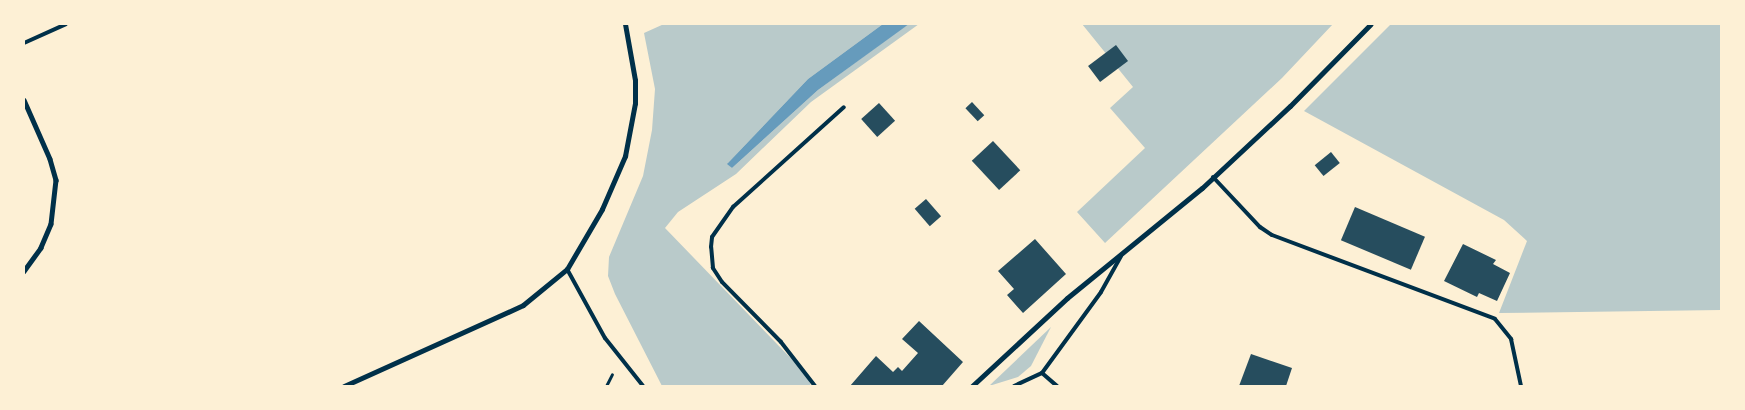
<!DOCTYPE html>
<html>
<head>
<meta charset="utf-8">
<style>
  body { margin:0 }
  #map { position:relative; width:1745px; height:410px; overflow:hidden; background:#fdf0d5; font-family:Helvetica,sans-serif }
  div>[style] { position:absolute }
  [style*='--x'] { left:calc(var(--x)*1px); top:calc(var(--y)*1px); width:calc(var(--w)*1px); rotate:calc(var(--a)*1deg) }
  .green>* { inset:0; background:#b9caca }
  .water>* { inset:0; background:#669bbc }
  .building>* { inset:0; background:#264d5e; transform-origin:0 0 }
  .path>* { height:3px; margin:-1.5px; padding:0 1.5px; transform-origin:1.5px; border-radius:1.5px; background:#003049 }
  .service>* { height:4px; margin:-2px; padding:0 2px; transform-origin:2px; border-radius:2px; background:#003049 }
  .pedestrian>* { height:4.5px; margin:-2.25px; padding:0 2.25px; transform-origin:2.25px; border-radius:2.25px; background:#003049 }
  .minor>* { height:5px; margin:-2.5px; padding:0 2.5px; transform-origin:2.5px; border-radius:2.5px; background:#003049 }
  span { translate:-50% -50%; white-space:nowrap; text-align:center; line-height:1.15; -webkit-text-stroke:5px #fdf0d5; paint-order:stroke }
  .frame { position:absolute; inset:0; border:25px solid #fdf0d5; pointer-events:none }
</style>
</head>
<body>
<div id="map">
  <div class="green">
    <div style="clip-path:polygon(664px 24px,883px 24px,808px 79px,728px 163px,732px 168px,818px 90px,901px 29px,909px 24px,919px 24px,811px 102px,736px 174px,678px 212px,665px 228px,807px 375px,811px 386px,662px 386px,615px 294px,608px 276px,609px 257px,643px 176px,652px 130px,655px 89px,644px 33px)"></div>
    <div style="clip-path:polygon(1082px 24px,1333px 24px,1282px 78px,1105px 243px,1077px 212px,1145px 148px,1110px 108px,1133px 87px)"></div>
    <div style="clip-path:polygon(1391px 24px,1721px 24px,1721px 310px,1499px 313px,1527px 241px,1504px 220px,1304px 111px)"></div>
    <div style="clip-path:polygon(1051px 327px,1031px 366px,1018px 377px,989px 386px)"></div>
  </div>
  <div class="water">
    <div style="clip-path:polygon(883px 24px,909px 24px,818px 90px,732px 168px,727px 164px,808px 79px)"></div>
  </div>
  <div class="building">
    <div style="left:1116px;top:45px;width:20px;height:35px;rotate:53deg"></div>
    <div style="left:972px;top:102px;width:18px;height:9px;rotate:47deg"></div>
    <div style="left:879px;top:103px;width:24px;height:24px;rotate:48deg"></div>
    <div style="left:993px;top:141px;width:40px;height:29px;rotate:47deg"></div>
    <div style="left:1331px;top:152px;width:14px;height:21px;rotate:51deg"></div>
    <div style="left:926px;top:199px;width:23px;height:15px;rotate:49deg"></div>
    <div style="left:1355px;top:207px;width:76px;height:36px;rotate:23deg"></div>
    <div style="clip-path:polygon(1035px 239px,1066px 274px,1023px 313px,1007px 295px,1014px 289px,998px 271px)"></div>
    <div style="clip-path:polygon(1463px 244px,1496px 260px,1493px 264px,1510px 273px,1497px 301px,1479px 293px,1477px 297px,1444px 281px)"></div>
    <div style="clip-path:polygon(919px 321px,963px 362px,942px 386px,850px 386px,876px 356px,893px 372px,898px 367px,902px 371px,918px 353px,902px 339px)"></div>
    <div style="clip-path:polygon(1251px 354px,1292px 368px,1286px 386px,1239px 386px)"></div>
  </div>
  <div class="path">
    <div style="--x:606;--y:386;--w:13;--a:-63"></div>
  </div>
  <div class="service">
    <div style="--x:24;--y:43;--w:46;--a:-24.3"></div>
    <div style="--x:1213;--y:177;--w:69;--a:46.8"></div>
    <div style="--x:1260;--y:227;--w:14;--a:34"></div>
    <div style="--x:1272;--y:235;--w:238;--a:20.6"></div>
    <div style="--x:1495;--y:319;--w:26;--a:51"></div>
    <div style="--x:1511;--y:339;--w:48;--a:78"></div>
    <div style="--x:567;--y:269;--w:79;--a:61.2"></div>
    <div style="--x:605;--y:338;--w:61;--a:51.6"></div>
    <div style="--x:1042;--y:373;--w:20;--a:41"></div>
    <div style="--x:815;--y:386;--w:56;--a:-127.7"></div>
    <div style="--x:781;--y:342;--w:84;--a:-134.5"></div>
    <div style="--x:722;--y:282;--w:17;--a:-123"></div>
    <div style="--x:713;--y:268;--w:21;--a:-95"></div>
    <div style="--x:711;--y:247;--w:10;--a:-84"></div>
    <div style="--x:712;--y:237;--w:37;--a:-55"></div>
    <div style="--x:733;--y:207;--w:149;--a:-42"></div>
    <div style="--x:1014;--y:386;--w:31;--a:-25"></div>
    <div style="--x:1042;--y:373;--w:100;--a:-53.9"></div>
    <div style="--x:1101;--y:292;--w:41;--a:-60.9"></div>
  </div>
  <div class="pedestrian">
    <div style="--x:24;--y:100;--w:64;--a:66.2"></div>
    <div style="--x:50;--y:159;--w:22;--a:74"></div>
    <div style="--x:56;--y:180;--w:44;--a:96.5"></div>
    <div style="--x:51;--y:224;--w:26;--a:113"></div>
    <div style="--x:41;--y:248;--w:29;--a:126"></div>
  </div>
  <div class="minor">
    <div style="--x:344;--y:386;--w:196;--a:-24.3"></div>
    <div style="--x:523;--y:305;--w:57;--a:-39.3"></div>
    <div style="--x:567;--y:269;--w:69;--a:-59.7"></div>
    <div style="--x:602;--y:209;--w:58;--a:-66.5"></div>
    <div style="--x:625;--y:156;--w:54;--a:-79.3"></div>
    <div style="--x:635;--y:103;--w:23;--a:-90"></div>
    <div style="--x:635;--y:80;--w:57;--a:-100.1"></div>
    <div style="--x:972;--y:386;--w:129;--a:-42.8"></div>
    <div style="--x:1067;--y:298;--w:174;--a:-39.2"></div>
    <div style="--x:1202;--y:188;--w:120;--a:-43"></div>
    <div style="--x:1290;--y:106;--w:115;--a:-45.4"></div>
  </div>
  <div class="frame"></div>
</div>
</body>
</html>
